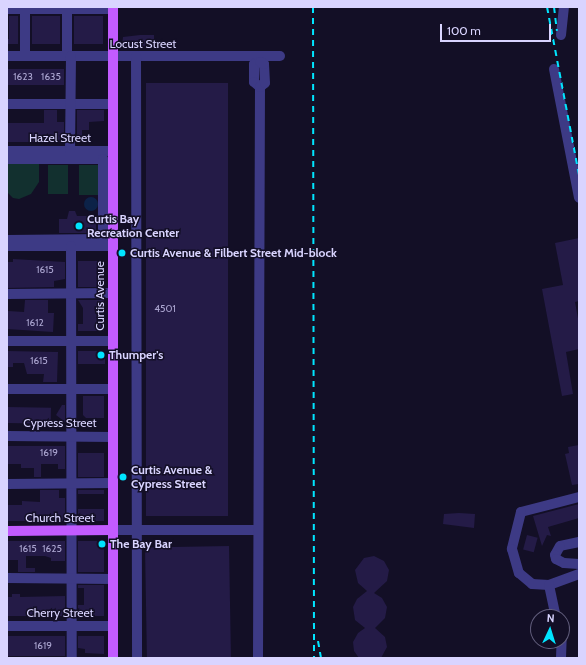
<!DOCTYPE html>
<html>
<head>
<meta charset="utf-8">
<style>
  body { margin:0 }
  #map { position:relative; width:586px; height:665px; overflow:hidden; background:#130f26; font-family:Cabin,sans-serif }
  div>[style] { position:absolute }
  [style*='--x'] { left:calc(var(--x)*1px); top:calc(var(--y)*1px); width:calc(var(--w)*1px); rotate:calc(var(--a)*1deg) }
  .green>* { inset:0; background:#12302f; transform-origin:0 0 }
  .water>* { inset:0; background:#0c2248 }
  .round { border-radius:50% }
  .building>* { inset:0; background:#241b47; transform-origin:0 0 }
  .minor>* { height:10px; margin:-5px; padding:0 5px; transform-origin:5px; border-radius:5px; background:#3d3a85 }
  .major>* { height:10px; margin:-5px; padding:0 5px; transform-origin:5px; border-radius:5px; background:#c25bff }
  .rail>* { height:2px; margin-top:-1px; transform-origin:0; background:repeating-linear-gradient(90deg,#00e5ff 0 6px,transparent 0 11px) }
  .dots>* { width:11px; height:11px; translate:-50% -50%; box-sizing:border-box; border:2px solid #130f26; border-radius:50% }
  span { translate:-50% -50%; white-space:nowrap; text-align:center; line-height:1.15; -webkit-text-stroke:3px #130f26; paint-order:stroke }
  .number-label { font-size:10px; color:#aca6d1 }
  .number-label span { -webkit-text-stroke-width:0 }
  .street-label { font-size:12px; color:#d9d4ff }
  .poi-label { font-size:12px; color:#d9d4ff; font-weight:700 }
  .left { translate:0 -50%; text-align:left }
  .frame { position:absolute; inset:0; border:8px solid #d9d4ff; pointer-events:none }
  .north { position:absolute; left:530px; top:609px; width:40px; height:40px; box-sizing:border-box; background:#130f26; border:1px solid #625e7d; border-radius:50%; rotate:4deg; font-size:11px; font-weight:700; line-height:16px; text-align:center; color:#d9d4ff }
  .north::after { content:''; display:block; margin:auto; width:14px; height:18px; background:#00e5ff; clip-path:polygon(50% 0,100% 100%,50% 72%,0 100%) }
  .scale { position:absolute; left:440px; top:24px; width:111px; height:18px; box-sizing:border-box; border:2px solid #d9d4ff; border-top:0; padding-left:5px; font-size:12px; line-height:14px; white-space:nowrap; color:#d9d4ff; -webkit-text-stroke:3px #130f26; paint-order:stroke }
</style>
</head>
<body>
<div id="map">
  <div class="green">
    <div style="clip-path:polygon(39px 163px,39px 182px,31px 194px,19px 199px,13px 198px,7px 192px,7px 164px)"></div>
    <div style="left:48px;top:165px;width:20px;height:29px"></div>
    <div style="left:79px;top:165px;width:23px;height:30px"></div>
  </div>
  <div class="water">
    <div class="round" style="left:84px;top:197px;width:14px;height:14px"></div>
  </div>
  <div class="building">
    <div style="clip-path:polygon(9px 16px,18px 16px,18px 44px,7px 44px,7px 39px,9px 39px)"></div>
    <div style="left:32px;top:16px;width:28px;height:28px"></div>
    <div style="left:74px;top:16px;width:29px;height:28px"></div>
    <div style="clip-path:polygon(140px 35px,154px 35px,154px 46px,122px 47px,123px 37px)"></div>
    <div style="left:7px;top:69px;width:57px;height:16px"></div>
    <div style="left:146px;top:83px;width:82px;height:433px"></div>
    <div style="clip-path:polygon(44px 110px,57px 110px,57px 122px,64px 122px,64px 142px,7px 142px,7px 123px,44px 123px)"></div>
    <div style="clip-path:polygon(77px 110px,104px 110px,104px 121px,89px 122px,89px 130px,82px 130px,82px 138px,77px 138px)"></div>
    <div style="clip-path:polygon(69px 211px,75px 211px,77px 216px,96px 216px,96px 233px,59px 233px,59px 219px,67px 219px)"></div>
    <div style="clip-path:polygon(579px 238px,579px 301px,575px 302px,579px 324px,579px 349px,566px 352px,573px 394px,562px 396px,542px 289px,563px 285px,555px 243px)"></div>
    <div style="clip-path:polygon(13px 259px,65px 262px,65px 279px,54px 281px,54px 287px,7px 288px,7px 262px,13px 262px)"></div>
    <div style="left:78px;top:261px;width:25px;height:26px"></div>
    <div style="clip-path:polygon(25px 300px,48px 300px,48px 313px,54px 313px,53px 332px,7px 329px,8px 311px,24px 312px)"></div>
    <div style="clip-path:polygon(78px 300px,104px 300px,104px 331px,78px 331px,78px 324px,83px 324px,83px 308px)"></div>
    <div style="clip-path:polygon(7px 351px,58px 352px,57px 382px,43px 382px,44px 374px,27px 374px,24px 363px,13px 363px,13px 367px,7px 367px)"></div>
    <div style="left:105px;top:351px;width:13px;height:27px;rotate:90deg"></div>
    <div style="clip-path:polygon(83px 396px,104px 396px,104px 418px,86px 418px,83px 415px)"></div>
    <div style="clip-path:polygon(62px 405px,65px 405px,65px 422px,56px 415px)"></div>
    <div style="left:7px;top:407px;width:44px;height:16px;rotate:1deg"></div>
    <div style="clip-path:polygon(579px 445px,579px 484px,572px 485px,565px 454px,569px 453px,568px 447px)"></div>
    <div style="clip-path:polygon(7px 446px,65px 446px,65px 469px,58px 469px,58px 464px,41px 464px,41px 477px,34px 477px,34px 468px,21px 468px,21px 464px,7px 464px)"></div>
    <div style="left:78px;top:453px;width:26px;height:24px"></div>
    <div style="clip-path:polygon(40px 490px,59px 490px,59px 498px,65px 498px,65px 521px,7px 521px,7px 505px,22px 505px,22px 501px,40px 502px)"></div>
    <div style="left:78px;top:490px;width:26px;height:4px"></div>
    <div style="clip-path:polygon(579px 504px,579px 518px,548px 527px,551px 536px,547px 535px,542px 546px,533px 516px)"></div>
    <div style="left:78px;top:509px;width:26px;height:12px"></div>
    <div style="clip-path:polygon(459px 513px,475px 514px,474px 528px,443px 524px,444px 514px)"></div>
    <div style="left:527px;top:535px;width:11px;height:15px;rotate:15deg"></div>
    <div style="clip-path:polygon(7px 541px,65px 541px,65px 561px,51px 561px,51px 558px,45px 556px,26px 556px,26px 568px,35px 568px,35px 572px,18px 572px,18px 560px,7px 560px)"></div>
    <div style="left:78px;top:541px;width:26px;height:31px"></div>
    <div style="left:229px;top:546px;width:112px;height:84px;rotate:89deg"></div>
    <div style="clip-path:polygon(374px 556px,384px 561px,389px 570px,387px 581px,374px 593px,382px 598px,387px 607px,385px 618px,375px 628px,385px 637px,387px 647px,381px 658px,359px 658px,354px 651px,353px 642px,358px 633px,365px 628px,355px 620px,353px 607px,357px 599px,367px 591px,358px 583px,355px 570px,364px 558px)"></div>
    <div style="clip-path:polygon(78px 585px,104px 585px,104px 616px,78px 616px,78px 605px,84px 605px,84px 588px,78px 588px)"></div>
    <div style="clip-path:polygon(12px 594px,20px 594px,20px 597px,65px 596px,65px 616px,7px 616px,7px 597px,12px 597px)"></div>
    <div style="left:7px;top:636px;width:58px;height:20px"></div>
    <div style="clip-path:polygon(78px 636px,104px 636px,104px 654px,85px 653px,85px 649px,78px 648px)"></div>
  </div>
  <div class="minor">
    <div style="--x:25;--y:7;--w:49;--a:90"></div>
    <div style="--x:67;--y:7;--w:49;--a:90"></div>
    <div style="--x:7;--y:9;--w:106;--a:0"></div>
    <div style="--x:561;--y:35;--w:28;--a:-84"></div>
    <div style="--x:7;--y:56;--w:273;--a:0"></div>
    <div style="--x:136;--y:56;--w:602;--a:89.9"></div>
    <div style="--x:260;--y:62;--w:6;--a:162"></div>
    <div style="--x:254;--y:64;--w:18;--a:90"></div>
    <div style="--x:254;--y:82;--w:8;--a:40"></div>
    <div style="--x:554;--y:69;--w:131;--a:79"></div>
    <div style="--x:7;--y:104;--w:106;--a:0"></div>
    <div style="--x:7;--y:151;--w:106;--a:0"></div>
    <div style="--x:70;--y:151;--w:95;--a:-89.4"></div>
    <div style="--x:7;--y:159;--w:96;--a:0"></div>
    <div style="--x:103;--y:159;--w:80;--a:90"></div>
    <div style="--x:103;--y:239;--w:96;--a:179.4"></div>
    <div style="--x:7;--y:246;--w:106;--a:0"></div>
    <div style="--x:71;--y:246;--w:412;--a:89.9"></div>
    <div style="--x:7;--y:294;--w:106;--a:-0.5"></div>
    <div style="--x:7;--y:341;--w:106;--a:0"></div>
    <div style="--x:7;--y:389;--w:106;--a:0"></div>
    <div style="--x:7;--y:436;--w:106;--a:0.5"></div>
    <div style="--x:7;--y:484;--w:106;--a:-0.5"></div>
    <div style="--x:579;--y:497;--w:60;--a:165.5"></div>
    <div style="--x:521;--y:512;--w:38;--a:104"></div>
    <div style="--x:512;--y:549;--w:25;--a:74"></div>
    <div style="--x:519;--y:573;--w:17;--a:40"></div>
    <div style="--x:532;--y:584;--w:17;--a:3"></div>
    <div style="--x:549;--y:585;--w:32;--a:-20"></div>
    <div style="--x:113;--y:530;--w:144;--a:0"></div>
    <div style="--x:579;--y:542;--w:19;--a:168"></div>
    <div style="--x:560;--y:546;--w:10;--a:119"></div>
    <div style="--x:555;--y:555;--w:4;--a:76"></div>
    <div style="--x:556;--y:559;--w:9;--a:27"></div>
    <div style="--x:564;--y:563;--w:15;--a:4"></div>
    <div style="--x:7;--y:578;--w:106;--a:0.5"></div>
    <div style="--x:549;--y:585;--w:33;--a:78"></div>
    <div style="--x:7;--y:626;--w:106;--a:0"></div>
    <div style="--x:258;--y:658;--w:571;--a:-89.8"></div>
    <div style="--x:260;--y:87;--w:6;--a:-39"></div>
    <div style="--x:265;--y:83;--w:19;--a:-93"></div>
    <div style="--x:264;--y:64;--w:4;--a:-153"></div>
    <div style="--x:561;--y:658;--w:24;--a:-88"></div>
  </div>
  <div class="major">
    <div style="--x:113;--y:7;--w:651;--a:90"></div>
    <div style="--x:7;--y:531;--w:106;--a:-0.5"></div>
  </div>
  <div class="rail">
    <div style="--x:313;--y:7;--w:651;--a:89.91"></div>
    <div style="--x:547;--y:7;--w:171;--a:79.2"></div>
    <div style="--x:554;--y:7;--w:24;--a:83"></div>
    <div style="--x:318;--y:641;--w:17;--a:80"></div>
  </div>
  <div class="dots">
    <div style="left:79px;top:226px;background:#00e5ff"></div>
    <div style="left:122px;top:253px;background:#00e5ff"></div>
    <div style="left:101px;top:355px;background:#00e5ff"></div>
    <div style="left:123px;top:477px;background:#00e5ff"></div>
    <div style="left:102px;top:544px;background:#00e5ff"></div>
  </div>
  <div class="number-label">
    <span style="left:23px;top:77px">1623</span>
    <span style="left:51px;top:77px">1635</span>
    <span style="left:45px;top:270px">1615</span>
    <span style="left:165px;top:309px">4501</span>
    <span style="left:35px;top:323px">1612</span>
    <span style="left:39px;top:361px">1615</span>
    <span style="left:49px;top:453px">1619</span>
    <span style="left:28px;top:549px">1615</span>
    <span style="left:52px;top:549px">1625</span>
    <span style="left:43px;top:646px">1619</span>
  </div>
  <div class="street-label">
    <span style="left:143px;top:44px">Locust Street</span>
    <span style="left:60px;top:138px">Hazel Street</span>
    <span style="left:100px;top:296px;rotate:-90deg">Curtis Avenue</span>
    <span style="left:60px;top:423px">Cypress Street</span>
    <span style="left:60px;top:518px">Church Street</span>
    <span style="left:60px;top:613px">Cherry Street</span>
  </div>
  <div class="poi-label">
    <span class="left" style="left:87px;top:226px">Curtis Bay<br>Recreation Center</span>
    <span class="left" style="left:130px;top:253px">Curtis Avenue &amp; Filbert Street Mid-block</span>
    <span class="left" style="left:109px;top:355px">Thumper's</span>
    <span class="left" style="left:131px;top:477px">Curtis Avenue &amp;<br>Cypress Street</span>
    <span class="left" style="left:110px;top:544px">The Bay Bar</span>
  </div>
  <div class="frame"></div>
  <div class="north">N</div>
  <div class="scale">100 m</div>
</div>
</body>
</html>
